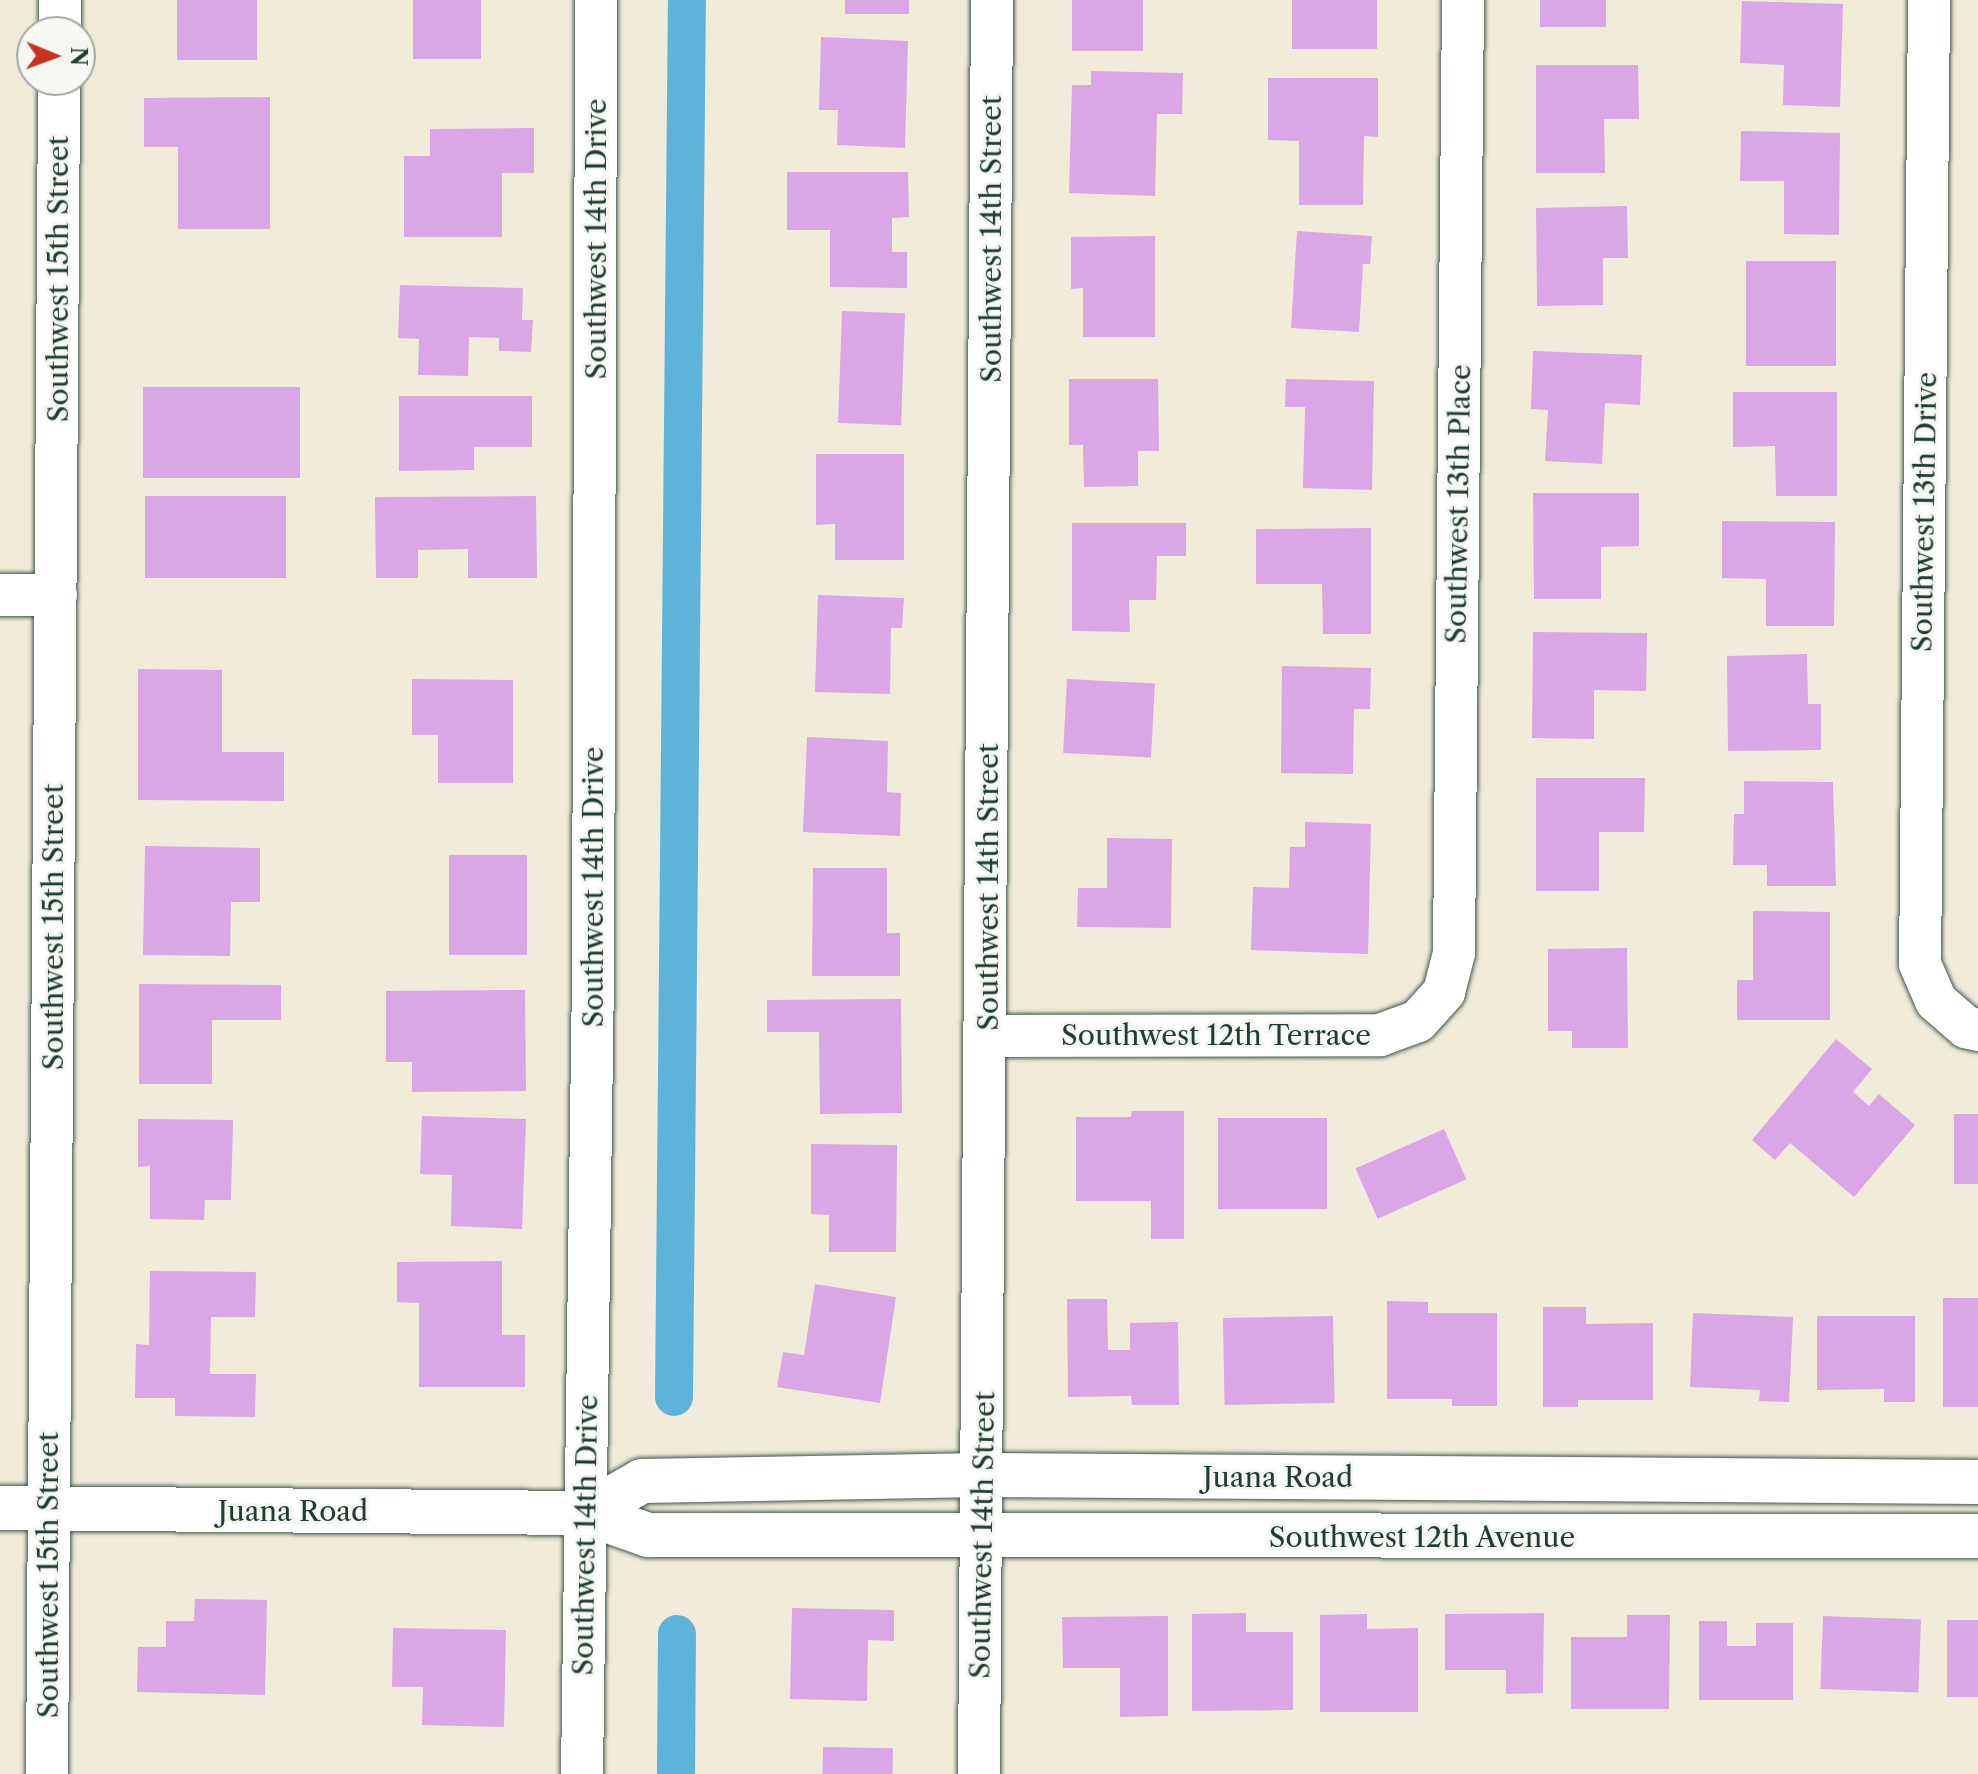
<!DOCTYPE html>
<html>
<head>
<meta charset="utf-8">
<style>
  body { margin:0 }
  #map { position:relative; width:1978px; height:1774px; overflow:hidden; background:#f1ebd9; font-family:"Libre Caslon Text",serif }
  div>[style] { position:absolute }
  [style*='--x'] { left:calc(var(--x)*1px); top:calc(var(--y)*1px); width:calc(var(--w)*1px); rotate:calc(var(--a)*1deg) }
  .canal>* { height:38px; margin:-19px; padding:0 19px; transform-origin:19px; border-radius:19px; background:#5eb3da }
  .building>* { inset:0; background:#dba6e6; transform-origin:0 0 }
  .roads { filter:drop-shadow(0 0 2px #3e574d) drop-shadow(0 0 2px #3e574d) }
  .minor>* { height:42px; margin:-21px; padding:0 21px; transform-origin:21px; border-radius:21px; background:#fff }
  .tertiary>* { height:44px; margin:-22px; padding:0 22px; transform-origin:22px; border-radius:22px; background:#fff }
  span { translate:-50% -50%; white-space:nowrap; text-align:center; line-height:1.15; -webkit-text-stroke:6px #f6f6f2; paint-order:stroke }
  .street-label { font-size:28px; color:#1f3d34 }
  .north { position:absolute; left:16px; top:16px; width:80px; height:80px; box-sizing:border-box; background:#f6f6f2; border:2px solid #a0aca6; border-radius:50%; rotate:91deg; font-size:22px; font-weight:700; line-height:32px; text-align:center; color:#1f3d34 }
  .north::after { content:''; display:block; margin:auto; width:28px; height:36px; background:#c8321e; clip-path:polygon(50% 0,100% 100%,50% 72%,0 100%) }
</style>
</head>
<body>
<div id="map">
  <div class="canal">
    <div style="--x:674;--y:1397;--w:1397;--a:-89.47"></div>
    <div style="--x:676;--y:1774;--w:140;--a:-89.6"></div>
  </div>
  <div class="building">
    <div style="left:177px;top:0;width:80px;height:60px"></div>
    <div style="left:413px;top:0;width:68px;height:59px"></div>
    <div style="left:845px;top:0;width:64px;height:14px"></div>
    <div style="left:1072px;top:0;width:71px;height:51px"></div>
    <div style="left:1292px;top:0;width:85px;height:49px"></div>
    <div style="left:1540px;top:0;width:66px;height:27px"></div>
    <div style="clip-path:polygon(1742px 1px,1843px 4px,1840px 107px,1783px 105px,1784px 65px,1740px 63px)"></div>
    <div style="clip-path:polygon(821px 37px,908px 41px,905px 148px,837px 145px,838px 110px,819px 110px)"></div>
    <div style="clip-path:polygon(1536px 65px,1638px 65px,1639px 119px,1604px 119px,1605px 173px,1536px 173px)"></div>
    <div style="clip-path:polygon(1091px 71px,1183px 73px,1182px 114px,1157px 114px,1155px 196px,1069px 193px,1072px 85px,1091px 85px)"></div>
    <div style="clip-path:polygon(1268px 78px,1378px 78px,1378px 137px,1364px 136px,1363px 205px,1299px 205px,1299px 141px,1268px 140px)"></div>
    <div style="clip-path:polygon(270px 97px,270px 229px,178px 229px,178px 147px,144px 147px,144px 98px)"></div>
    <div style="clip-path:polygon(534px 128px,534px 173px,502px 173px,502px 237px,404px 237px,404px 156px,430px 156px,430px 129px)"></div>
    <div style="clip-path:polygon(1741px 131px,1840px 133px,1839px 235px,1784px 234px,1784px 181px,1740px 181px)"></div>
    <div style="clip-path:polygon(787px 172px,908px 172px,909px 217px,892px 218px,892px 252px,907px 252px,907px 288px,830px 287px,830px 230px,787px 230px)"></div>
    <div style="clip-path:polygon(1627px 206px,1628px 258px,1603px 258px,1603px 305px,1537px 306px,1536px 208px)"></div>
    <div style="clip-path:polygon(1297px 231px,1372px 236px,1370px 264px,1363px 264px,1359px 332px,1291px 328px)"></div>
    <div style="clip-path:polygon(1155px 236px,1155px 337px,1083px 337px,1083px 288px,1071px 289px,1071px 237px)"></div>
    <div style="left:1746px;top:261px;width:90px;height:105px"></div>
    <div style="clip-path:polygon(400px 285px,523px 288px,522px 320px,533px 320px,531px 352px,499px 351px,499px 338px,469px 337px,468px 376px,418px 375px,419px 339px,398px 338px)"></div>
    <div style="left:842px;top:311px;width:63px;height:112px;rotate:2deg"></div>
    <div style="clip-path:polygon(1533px 351px,1642px 355px,1640px 405px,1605px 403px,1602px 464px,1545px 461px,1548px 410px,1531px 409px)"></div>
    <div style="clip-path:polygon(1069px 379px,1158px 379px,1159px 451px,1138px 451px,1138px 486px,1084px 487px,1083px 445px,1069px 445px)"></div>
    <div style="clip-path:polygon(1286px 379px,1374px 381px,1372px 490px,1303px 488px,1305px 407px,1285px 407px)"></div>
    <div style="left:143px;top:387px;width:157px;height:91px"></div>
    <div style="clip-path:polygon(1733px 392px,1837px 392px,1837px 496px,1776px 496px,1775px 446px,1733px 447px)"></div>
    <div style="clip-path:polygon(399px 396px,532px 396px,532px 447px,474px 447px,474px 470px,399px 471px)"></div>
    <div style="clip-path:polygon(816px 454px,904px 454px,904px 560px,835px 560px,835px 524px,816px 525px)"></div>
    <div style="clip-path:polygon(1533px 493px,1639px 493px,1639px 546px,1601px 547px,1601px 599px,1534px 599px)"></div>
    <div style="left:145px;top:496px;width:141px;height:82px"></div>
    <div style="clip-path:polygon(536px 496px,537px 578px,468px 578px,468px 549px,418px 550px,418px 578px,376px 578px,375px 497px)"></div>
    <div style="clip-path:polygon(1722px 521px,1835px 522px,1834px 626px,1766px 626px,1766px 579px,1722px 578px)"></div>
    <div style="clip-path:polygon(1072px 523px,1186px 523px,1186px 556px,1157px 556px,1156px 600px,1129px 600px,1130px 632px,1072px 631px)"></div>
    <div style="clip-path:polygon(1371px 528px,1371px 634px,1323px 634px,1322px 584px,1256px 584px,1256px 529px)"></div>
    <div style="clip-path:polygon(818px 595px,904px 598px,902px 628px,891px 628px,890px 694px,815px 692px)"></div>
    <div style="clip-path:polygon(1533px 632px,1647px 633px,1646px 691px,1594px 690px,1594px 739px,1532px 738px)"></div>
    <div style="clip-path:polygon(1807px 654px,1808px 704px,1821px 704px,1821px 750px,1728px 751px,1727px 656px)"></div>
    <div style="clip-path:polygon(1282px 666px,1371px 668px,1370px 709px,1354px 709px,1353px 774px,1281px 773px)"></div>
    <div style="clip-path:polygon(138px 669px,222px 670px,222px 752px,284px 752px,284px 801px,138px 800px)"></div>
    <div style="clip-path:polygon(412px 679px,513px 680px,513px 783px,438px 783px,438px 735px,412px 735px)"></div>
    <div style="left:1067px;top:679px;width:88px;height:74px;rotate:3deg"></div>
    <div style="clip-path:polygon(807px 737px,888px 741px,887px 792px,901px 793px,900px 836px,803px 832px)"></div>
    <div style="clip-path:polygon(1536px 778px,1645px 778px,1644px 832px,1599px 832px,1599px 891px,1536px 891px)"></div>
    <div style="clip-path:polygon(1744px 781px,1833px 782px,1836px 886px,1767px 886px,1767px 865px,1733px 865px,1734px 814px,1744px 814px)"></div>
    <div style="clip-path:polygon(1305px 822px,1371px 824px,1368px 954px,1251px 950px,1253px 887px,1289px 888px,1290px 847px,1305px 847px)"></div>
    <div style="clip-path:polygon(1107px 838px,1172px 839px,1171px 928px,1077px 927px,1078px 888px,1107px 888px)"></div>
    <div style="clip-path:polygon(145px 846px,260px 848px,260px 902px,231px 902px,230px 956px,143px 955px)"></div>
    <div style="left:449px;top:855px;width:78px;height:100px"></div>
    <div style="clip-path:polygon(813px 868px,887px 868px,887px 933px,900px 933px,900px 976px,812px 976px)"></div>
    <div style="clip-path:polygon(1753px 911px,1830px 912px,1830px 1020px,1737px 1020px,1737px 980px,1753px 980px)"></div>
    <div style="clip-path:polygon(1627px 948px,1628px 1048px,1572px 1048px,1572px 1031px,1548px 1031px,1548px 949px)"></div>
    <div style="clip-path:polygon(139px 984px,281px 985px,281px 1020px,212px 1020px,212px 1084px,139px 1084px)"></div>
    <div style="clip-path:polygon(525px 990px,526px 1091px,412px 1092px,412px 1062px,386px 1062px,386px 991px)"></div>
    <div style="clip-path:polygon(901px 999px,902px 1113px,820px 1114px,819px 1032px,767px 1032px,767px 1000px)"></div>
    <div style="clip-path:polygon(1836px 1039px,1872px 1069px,1853px 1092px,1869px 1106px,1879px 1094px,1915px 1125px,1854px 1197px,1790px 1143px,1775px 1160px,1752px 1140px)"></div>
    <div style="clip-path:polygon(1132px 1111px,1184px 1111px,1184px 1239px,1151px 1239px,1151px 1201px,1076px 1201px,1076px 1117px,1131px 1117px)"></div>
    <div style="left:1954px;top:1114px;width:24px;height:70px"></div>
    <div style="clip-path:polygon(422px 1116px,526px 1119px,522px 1229px,451px 1226px,452px 1175px,420px 1174px)"></div>
    <div style="left:1218px;top:1118px;width:109px;height:91px"></div>
    <div style="clip-path:polygon(138px 1119px,233px 1120px,231px 1200px,205px 1200px,204px 1220px,150px 1219px,150px 1166px,138px 1167px)"></div>
    <div style="left:1444px;top:1129px;width:55px;height:97px;rotate:66deg"></div>
    <div style="clip-path:polygon(811px 1144px,897px 1145px,896px 1252px,829px 1252px,829px 1215px,811px 1214px)"></div>
    <div style="clip-path:polygon(502px 1261px,502px 1335px,525px 1335px,525px 1387px,419px 1387px,419px 1303px,397px 1302px,397px 1262px)"></div>
    <div style="clip-path:polygon(150px 1271px,256px 1272px,255px 1317px,211px 1317px,210px 1374px,256px 1374px,255px 1417px,175px 1416px,175px 1398px,135px 1398px,136px 1344px,149px 1345px)"></div>
    <div style="clip-path:polygon(815px 1284px,896px 1297px,880px 1403px,777px 1387px,783px 1352px,804px 1355px)"></div>
    <div style="left:1943px;top:1298px;width:35px;height:109px"></div>
    <div style="clip-path:polygon(1067px 1299px,1107px 1299px,1108px 1350px,1130px 1350px,1130px 1323px,1178px 1322px,1179px 1405px,1132px 1405px,1131px 1396px,1068px 1397px)"></div>
    <div style="clip-path:polygon(1387px 1301px,1428px 1302px,1428px 1313px,1497px 1313px,1497px 1406px,1452px 1406px,1452px 1399px,1387px 1399px)"></div>
    <div style="clip-path:polygon(1543px 1307px,1586px 1307px,1586px 1324px,1653px 1323px,1653px 1400px,1578px 1400px,1578px 1407px,1543px 1407px)"></div>
    <div style="clip-path:polygon(1693px 1313px,1793px 1317px,1789px 1402px,1759px 1401px,1760px 1390px,1690px 1387px)"></div>
    <div style="left:1333px;top:1316px;width:87px;height:110px;rotate:89deg"></div>
    <div style="clip-path:polygon(1817px 1316px,1915px 1316px,1915px 1402px,1884px 1402px,1884px 1389px,1817px 1390px)"></div>
    <div style="clip-path:polygon(195px 1599px,267px 1600px,265px 1695px,137px 1692px,138px 1647px,166px 1647px,166px 1621px,194px 1621px)"></div>
    <div style="clip-path:polygon(792px 1608px,894px 1610px,894px 1641px,868px 1640px,867px 1701px,790px 1699px)"></div>
    <div style="clip-path:polygon(1246px 1613px,1246px 1632px,1293px 1632px,1293px 1710px,1192px 1711px,1192px 1614px)"></div>
    <div style="clip-path:polygon(1544px 1613px,1543px 1693px,1506px 1694px,1506px 1670px,1445px 1670px,1445px 1614px)"></div>
    <div style="clip-path:polygon(1367px 1614px,1367px 1629px,1418px 1628px,1418px 1712px,1320px 1712px,1320px 1615px)"></div>
    <div style="clip-path:polygon(1627px 1615px,1670px 1615px,1669px 1709px,1571px 1709px,1571px 1637px,1627px 1637px)"></div>
    <div style="clip-path:polygon(1168px 1616px,1168px 1716px,1120px 1717px,1120px 1668px,1063px 1668px,1062px 1617px)"></div>
    <div style="left:1823px;top:1616px;width:98px;height:73px;rotate:2deg"></div>
    <div style="left:1947px;top:1620px;width:31px;height:77px"></div>
    <div style="clip-path:polygon(1699px 1621px,1727px 1621px,1727px 1646px,1756px 1646px,1756px 1623px,1793px 1623px,1793px 1700px,1699px 1700px)"></div>
    <div style="clip-path:polygon(393px 1628px,506px 1630px,504px 1727px,422px 1725px,423px 1687px,392px 1687px)"></div>
    <div style="left:823px;top:1747px;width:70px;height:27px;rotate:1deg"></div>
  </div>
  <div class="roads">
    <div class="minor">
      <div style="--x:1929;--y:0;--w:964;--a:90.53"></div>
      <div style="--x:1920;--y:964;--w:40;--a:66.6"></div>
      <div style="--x:1936;--y:1001;--w:40;--a:41"></div>
      <div style="--x:1966;--y:1027;--w:12;--a:14"></div>
      <div style="--x:60;--y:32;--w:32;--a:-90"></div>
      <div style="--x:0;--y:595;--w:56;--a:0"></div>
      <div style="--x:987;--y:1036;--w:393;--a:-0.1"></div>
      <div style="--x:1380;--y:1035;--w:40;--a:-20.2"></div>
      <div style="--x:1418;--y:1021;--w:39;--a:-48"></div>
      <div style="--x:1444;--y:992;--w:40;--a:-75.6"></div>
      <div style="--x:1454;--y:953;--w:953;--a:-89.46"></div>
      <div style="--x:47;--y:1774;--w:1694;--a:-89.59"></div>
      <div style="--x:582;--y:1774;--w:795;--a:-89.21"></div>
      <div style="--x:593;--y:979;--w:979;--a:-89.82"></div>
      <div style="--x:979;--y:1774;--w:1774;--a:-89.58"></div>
    </div>
    <div class="tertiary">
      <div style="--x:0;--y:1508;--w:586;--a:0.49"></div>
      <div style="--x:586;--y:1513;--w:66;--a:19.5"></div>
      <div style="--x:648;--y:1535;--w:1330;--a:0.04"></div>
      <div style="--x:586;--y:1513;--w:64;--a:-29.7"></div>
      <div style="--x:642;--y:1481;--w:341;--a:-1"></div>
      <div style="--x:983;--y:1475;--w:995;--a:0.4"></div>
    </div>
  </div>
  <div class="street-label">
    <span style="left:596px;top:239px;rotate:-90deg">Southwest 14th Drive</span>
    <span style="left:991px;top:239px;rotate:-90deg">Southwest 14th Street</span>
    <span style="left:58px;top:279px;rotate:-90deg">Southwest 15th Street</span>
    <span style="left:1458px;top:504px;rotate:-89deg">Southwest 13th Place</span>
    <span style="left:1924px;top:512px;rotate:-89deg">Southwest 13th Drive</span>
    <span style="left:593px;top:887px;rotate:-90deg">Southwest 14th Drive</span>
    <span style="left:988px;top:887px;rotate:-90deg">Southwest 14th Street</span>
    <span style="left:53px;top:927px;rotate:-90deg">Southwest 15th Street</span>
    <span style="left:1216px;top:1035px">Southwest 12th Terrace</span>
    <span style="left:1278px;top:1477px">Juana Road</span>
    <span style="left:293px;top:1511px">Juana Road</span>
    <span style="left:585px;top:1535px;rotate:-89deg">Southwest 14th Drive</span>
    <span style="left:982px;top:1535px;rotate:-89deg">Southwest 14th Street</span>
    <span style="left:1422px;top:1537px">Southwest 12th Avenue</span>
    <span style="left:48px;top:1575px;rotate:-90deg">Southwest 15th Street</span>
  </div>
  <div class="north">N</div>
</div>
</body>
</html>
